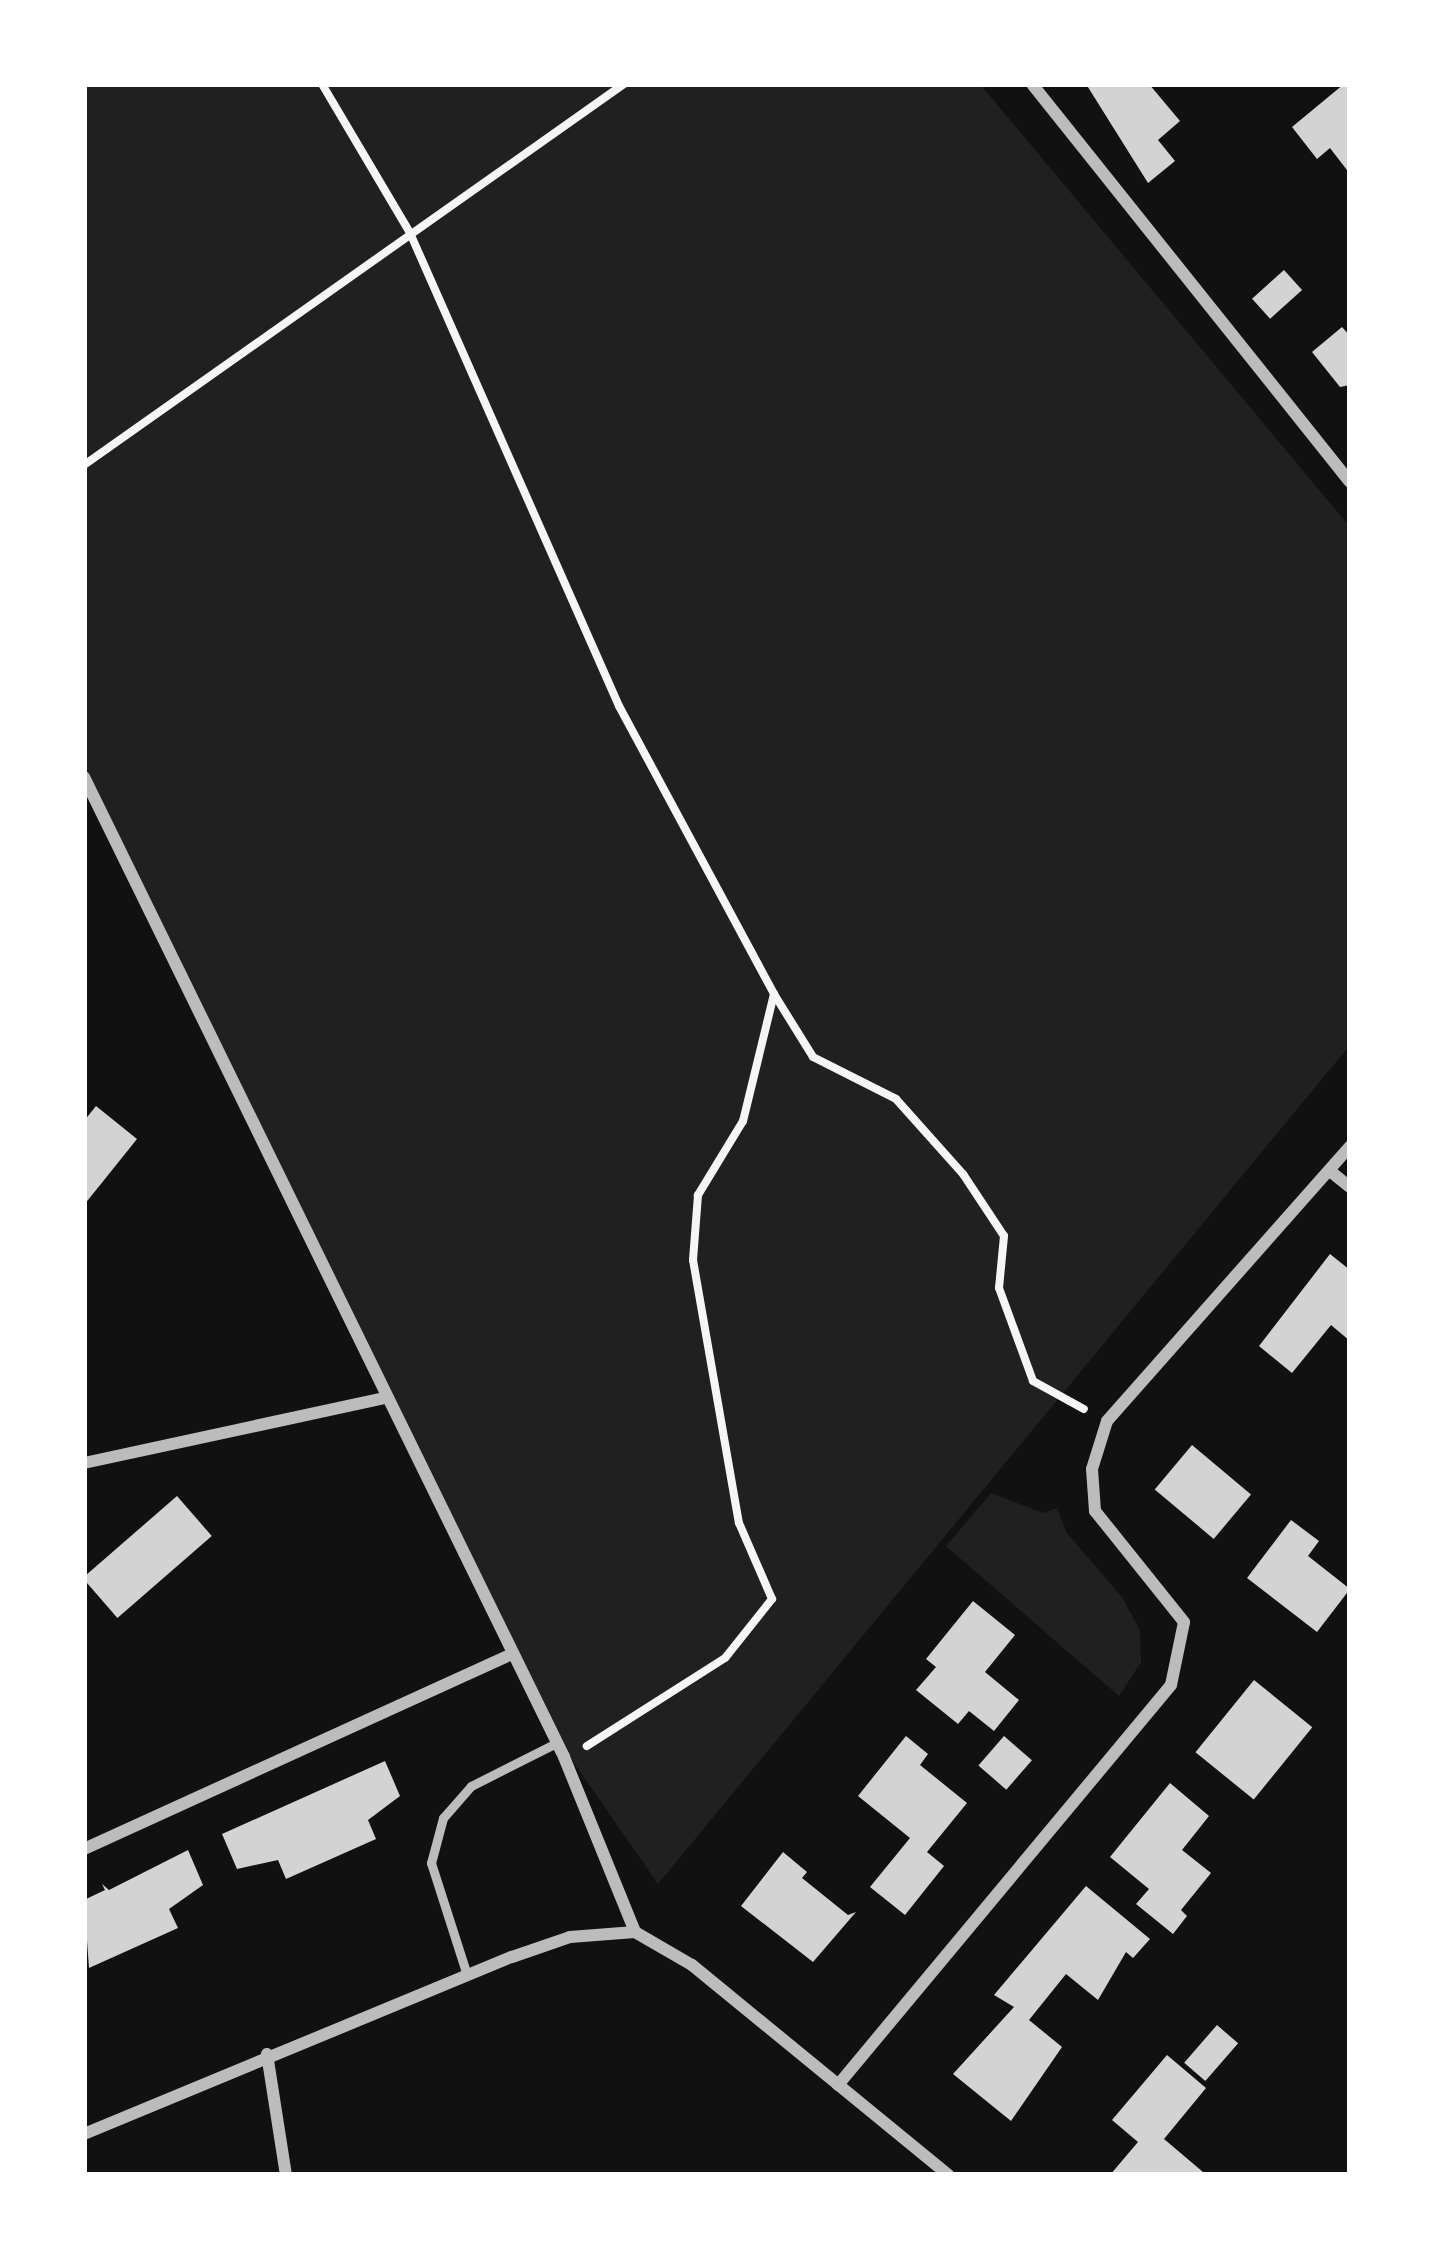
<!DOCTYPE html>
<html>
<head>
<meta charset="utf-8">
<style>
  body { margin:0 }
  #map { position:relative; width:1434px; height:2259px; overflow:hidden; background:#111; font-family:"IBM Plex Sans",sans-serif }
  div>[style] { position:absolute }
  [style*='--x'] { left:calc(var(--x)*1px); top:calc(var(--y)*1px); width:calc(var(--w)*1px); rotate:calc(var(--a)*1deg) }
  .green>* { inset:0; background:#202020 }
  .building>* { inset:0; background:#d3d3d3; transform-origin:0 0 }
  .path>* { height:8px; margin:-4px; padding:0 4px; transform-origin:4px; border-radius:4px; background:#f5f5f5 }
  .service>* { height:9px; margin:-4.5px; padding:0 4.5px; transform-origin:4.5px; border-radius:4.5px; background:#bcbcbc }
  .minor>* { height:12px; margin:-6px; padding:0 6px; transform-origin:6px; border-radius:6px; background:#bcbcbc }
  span { translate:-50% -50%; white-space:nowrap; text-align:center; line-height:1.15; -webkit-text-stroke:10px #fff; paint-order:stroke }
  .frame { position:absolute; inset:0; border:87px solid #fff; pointer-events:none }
</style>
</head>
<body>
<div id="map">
  <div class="green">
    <div style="clip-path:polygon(84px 84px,980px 84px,1350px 527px,1350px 1045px,658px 1884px,547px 1724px,84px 764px)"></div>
    <div style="clip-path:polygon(991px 1493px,1043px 1513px,1057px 1508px,1067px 1533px,1122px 1597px,1140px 1630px,1141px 1662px,1119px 1696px,946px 1546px)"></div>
  </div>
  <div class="building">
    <div style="clip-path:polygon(1086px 84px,1149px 84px,1180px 121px,1158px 140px,1175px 161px,1148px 183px)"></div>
    <div style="clip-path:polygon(1344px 84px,1350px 84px,1350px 174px,1330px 148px,1317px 159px,1292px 127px)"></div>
    <div style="left:1284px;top:270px;width:27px;height:43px;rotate:48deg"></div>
    <div style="clip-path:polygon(1342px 327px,1350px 336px,1350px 385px,1340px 387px,1312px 352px)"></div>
    <div style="clip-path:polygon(96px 1106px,137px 1139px,84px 1205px,84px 1121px)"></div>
    <div style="clip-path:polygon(1330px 1254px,1350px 1270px,1350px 1341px,1331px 1325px,1292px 1373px,1259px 1346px)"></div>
    <div style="left:1192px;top:1445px;width:77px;height:58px;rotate:40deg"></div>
    <div style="left:177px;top:1496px;width:53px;height:125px;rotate:49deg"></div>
    <div style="clip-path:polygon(1291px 1520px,1319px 1541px,1308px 1556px,1350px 1589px,1317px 1632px,1247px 1578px)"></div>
    <div style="clip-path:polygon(973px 1601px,1015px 1635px,985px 1672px,1019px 1700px,994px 1731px,969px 1711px,958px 1724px,916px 1690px,936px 1667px,926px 1659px)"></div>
    <div style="left:1254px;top:1680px;width:75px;height:93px;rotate:39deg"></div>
    <div style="clip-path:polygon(906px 1736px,928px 1754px,920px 1765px,967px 1803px,927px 1852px,944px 1866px,905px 1915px,870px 1887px,910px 1838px,858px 1796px)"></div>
    <div style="left:1004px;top:1736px;width:37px;height:39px;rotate:41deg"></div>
    <div style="clip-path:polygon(385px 1761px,400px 1796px,368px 1820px,376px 1839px,286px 1879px,278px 1860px,237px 1869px,222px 1834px)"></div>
    <div style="clip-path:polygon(1170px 1783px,1209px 1816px,1182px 1850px,1211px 1873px,1181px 1910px,1187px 1916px,1173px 1934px,1136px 1904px,1149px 1889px,1110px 1857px)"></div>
    <div style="clip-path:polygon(188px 1850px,203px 1885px,169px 1909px,178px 1928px,89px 1968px,84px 1900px,105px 1890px,102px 1884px,109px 1890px)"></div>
    <div style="clip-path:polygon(783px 1852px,807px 1872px,802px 1878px,848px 1915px,856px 1912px,813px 1962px,741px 1906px)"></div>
    <div style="clip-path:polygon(1086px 1886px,1150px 1939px,1133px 1958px,1126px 1952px,1098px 2000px,1066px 1974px,1029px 2020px,1062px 2047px,1011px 2121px,953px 2074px,1014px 2007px,994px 1995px)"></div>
    <div style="left:1217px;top:2025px;width:28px;height:50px;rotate:41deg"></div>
    <div style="clip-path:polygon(1167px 2055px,1206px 2088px,1164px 2139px,1203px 2172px,1110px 2175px,1138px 2142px,1112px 2120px)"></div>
  </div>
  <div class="path">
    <div style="--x:322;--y:84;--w:173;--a:59.4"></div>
    <div style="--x:410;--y:233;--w:517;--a:66.16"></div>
    <div style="--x:619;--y:706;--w:327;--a:61.7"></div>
    <div style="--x:774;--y:994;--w:131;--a:103.7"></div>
    <div style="--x:743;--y:1121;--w:87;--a:121.3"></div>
    <div style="--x:698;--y:1195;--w:65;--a:94.4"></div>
    <div style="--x:693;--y:1260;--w:267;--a:80.1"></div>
    <div style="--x:739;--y:1523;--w:83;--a:66.5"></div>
    <div style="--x:772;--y:1599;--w:75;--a:128.5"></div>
    <div style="--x:725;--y:1658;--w:164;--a:147.5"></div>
    <div style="--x:84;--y:465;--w:661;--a:-35.21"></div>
    <div style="--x:774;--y:994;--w:74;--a:58.2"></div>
    <div style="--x:813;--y:1057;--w:93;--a:26.8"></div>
    <div style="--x:896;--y:1099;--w:101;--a:48.2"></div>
    <div style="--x:963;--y:1174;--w:74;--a:56.5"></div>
    <div style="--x:1004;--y:1236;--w:52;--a:95.5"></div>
    <div style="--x:999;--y:1288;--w:99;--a:69.9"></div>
    <div style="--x:1033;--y:1381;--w:58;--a:28.8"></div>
  </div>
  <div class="service">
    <div style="--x:467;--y:1975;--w:118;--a:-107.8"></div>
    <div style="--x:431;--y:1863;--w:47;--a:-75.1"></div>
    <div style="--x:443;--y:1818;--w:43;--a:-48.8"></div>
    <div style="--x:471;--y:1786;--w:95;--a:-26.8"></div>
  </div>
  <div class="minor">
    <div style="--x:1032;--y:84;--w:509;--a:51.38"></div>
    <div style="--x:84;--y:777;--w:1091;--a:63.9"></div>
    <div style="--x:564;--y:1757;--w:189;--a:67.9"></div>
    <div style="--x:1330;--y:1171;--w:26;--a:39"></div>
    <div style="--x:84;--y:1463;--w:307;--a:-12.2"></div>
    <div style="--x:84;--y:1849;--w:470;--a:-24.5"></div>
    <div style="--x:267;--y:2054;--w:122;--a:81.1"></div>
    <div style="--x:838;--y:2085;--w:520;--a:-50.22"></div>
    <div style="--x:1171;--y:1685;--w:64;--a:-78.3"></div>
    <div style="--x:1184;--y:1622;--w:142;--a:-128.7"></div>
    <div style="--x:1095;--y:1511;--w:42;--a:-94.1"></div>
    <div style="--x:1092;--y:1469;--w:50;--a:-72.6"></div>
    <div style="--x:1107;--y:1421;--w:367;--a:-48.5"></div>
    <div style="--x:84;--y:2134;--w:463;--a:-22.5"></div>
    <div style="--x:512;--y:1957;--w:61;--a:-19"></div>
    <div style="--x:570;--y:1937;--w:65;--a:-4.4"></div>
    <div style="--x:635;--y:1932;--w:66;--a:30.1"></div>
    <div style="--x:692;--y:1965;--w:332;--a:39.3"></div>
  </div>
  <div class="frame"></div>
</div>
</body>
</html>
